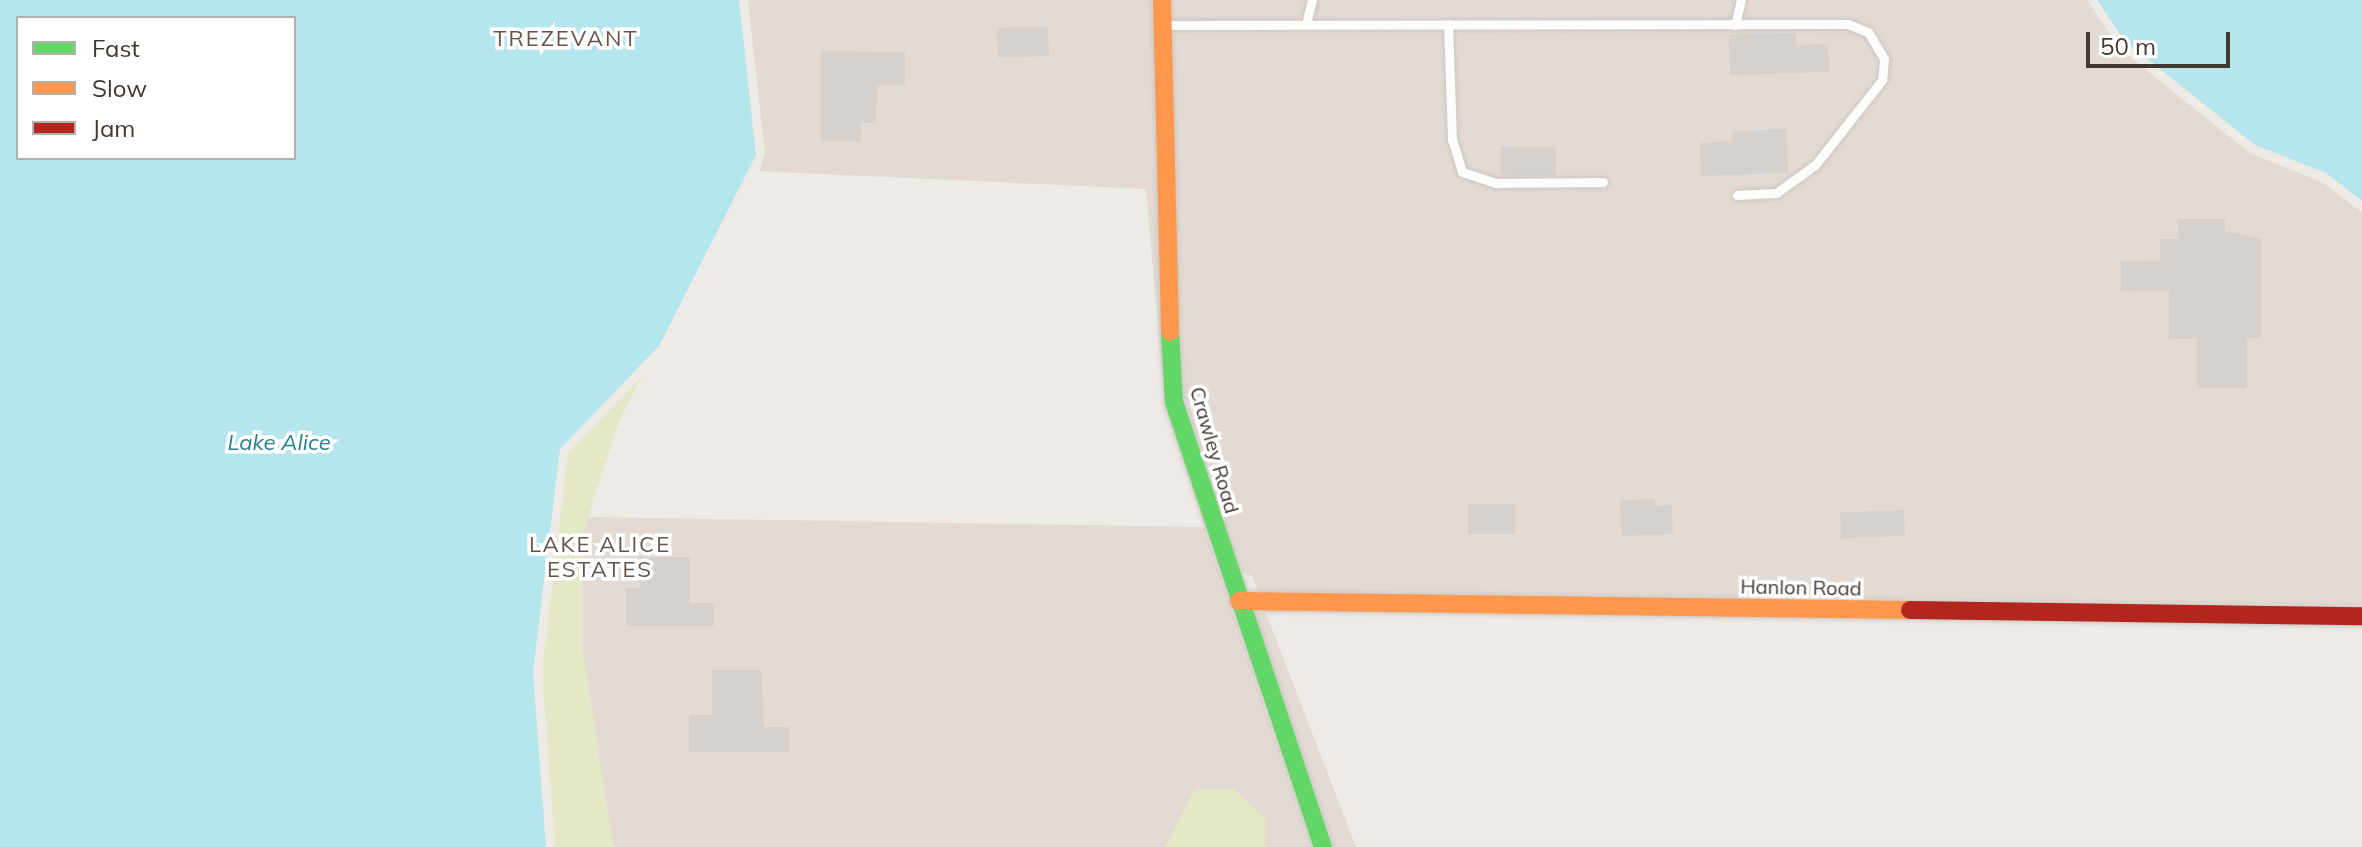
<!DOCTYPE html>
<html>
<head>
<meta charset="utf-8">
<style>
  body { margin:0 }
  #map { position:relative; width:2362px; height:847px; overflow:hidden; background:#eeeae6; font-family:Mulish,sans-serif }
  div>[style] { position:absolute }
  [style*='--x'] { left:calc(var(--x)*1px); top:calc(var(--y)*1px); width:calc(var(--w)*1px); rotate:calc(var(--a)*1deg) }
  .residential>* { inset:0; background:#e3dad3 }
  .green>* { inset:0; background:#e4e8c6 }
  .water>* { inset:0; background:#b5e6ed }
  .building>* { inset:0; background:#d6d1cd; transform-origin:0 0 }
  .roads { filter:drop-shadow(0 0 2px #cbc6c2) drop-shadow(0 0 2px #cbc6c2) }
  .lane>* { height:9px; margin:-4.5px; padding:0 4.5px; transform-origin:4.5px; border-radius:4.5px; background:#fcfcfb }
  .fast>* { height:18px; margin:-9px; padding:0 9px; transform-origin:9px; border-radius:9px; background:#63d668 }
  .slow>* { height:18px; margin:-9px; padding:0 9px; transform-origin:9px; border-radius:9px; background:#ff974d }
  .jam>* { height:18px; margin:-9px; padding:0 9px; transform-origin:9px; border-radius:9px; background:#b3261e }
  span { translate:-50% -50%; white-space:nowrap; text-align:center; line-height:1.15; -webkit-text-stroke:7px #fff; paint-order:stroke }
  .street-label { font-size:20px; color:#433933 }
  .neighbourhood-label { font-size:22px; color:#66544a; letter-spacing:2px }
  .water-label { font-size:22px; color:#277f8f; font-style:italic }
  .legend { position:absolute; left:16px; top:16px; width:280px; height:144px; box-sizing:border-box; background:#fff; border:2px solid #b4b0ad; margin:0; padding:10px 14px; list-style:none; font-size:24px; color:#433933 }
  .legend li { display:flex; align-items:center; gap:16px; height:40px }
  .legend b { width:40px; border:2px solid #b4b0ad }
  .scale { position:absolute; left:2086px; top:32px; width:144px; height:36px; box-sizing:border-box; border:4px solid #433933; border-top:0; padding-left:10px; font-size:24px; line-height:28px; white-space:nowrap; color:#433933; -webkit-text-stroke:6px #fff; paint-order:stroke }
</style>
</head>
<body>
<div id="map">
  <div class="residential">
    <div style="clip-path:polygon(748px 0,1152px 0,1164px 396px,1146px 189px,759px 171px,765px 154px)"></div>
    <div style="clip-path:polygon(1172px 0,2087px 0,2119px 48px,2250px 153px,2322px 182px,2362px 212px,2362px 605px,1258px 591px,1252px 576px,1240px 572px,1184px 400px,1173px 230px)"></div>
    <div style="clip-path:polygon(588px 517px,1204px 527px,1312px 847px,1265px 847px,1265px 818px,1195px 789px,1166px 847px,613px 847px,583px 652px,582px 536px)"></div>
    <div style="clip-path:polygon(1253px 613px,1266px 613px,1356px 847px,1334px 847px)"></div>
  </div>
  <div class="green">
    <div style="clip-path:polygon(643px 375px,620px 419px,582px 536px,583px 652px,613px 847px,555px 847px,542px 672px,568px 453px)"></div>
    <div style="clip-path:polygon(1195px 789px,1234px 789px,1265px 818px,1265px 847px,1166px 847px)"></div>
  </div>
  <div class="water">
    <div style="clip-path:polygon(evenodd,0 0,739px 0,756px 155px,659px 346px,560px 449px,533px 672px,546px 847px,0 847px,0 0,294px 18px,294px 158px,18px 158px,18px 18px,294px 18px)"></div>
    <div style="clip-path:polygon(2097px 0,2362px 0,2362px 201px,2326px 173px,2255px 145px,2124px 40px)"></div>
  </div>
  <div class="building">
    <div style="left:1048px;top:26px;width:30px;height:51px;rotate:88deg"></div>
    <div style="clip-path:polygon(1796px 33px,1796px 45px,1828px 44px,1829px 72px,1730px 75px,1729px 35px)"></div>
    <div style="clip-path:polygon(821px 51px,905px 52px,905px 86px,877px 85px,876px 123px,861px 123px,861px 142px,821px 141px)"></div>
    <div style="clip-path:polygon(1786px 129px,1788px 173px,1701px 176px,1700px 143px,1732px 141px,1732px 131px)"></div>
    <div style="left:1501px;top:146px;width:55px;height:29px;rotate:1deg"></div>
    <div style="clip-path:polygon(2178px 219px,2225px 219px,2225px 231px,2261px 239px,2261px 338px,2247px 338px,2247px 388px,2197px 388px,2197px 339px,2169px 339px,2169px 290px,2121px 291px,2121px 262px,2160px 261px,2160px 239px,2178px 239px)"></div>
    <div style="clip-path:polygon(1655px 499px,1655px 506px,1672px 505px,1673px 534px,1622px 536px,1620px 500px)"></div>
    <div style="left:1515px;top:504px;width:30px;height:47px;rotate:90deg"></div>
    <div style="left:1904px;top:510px;width:26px;height:64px;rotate:88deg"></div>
    <div style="clip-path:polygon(640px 557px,690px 557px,690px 603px,714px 603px,714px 626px,626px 626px,626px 588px,640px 588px)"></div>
    <div style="clip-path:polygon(712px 670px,761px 670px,764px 727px,789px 727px,789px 752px,689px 752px,689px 715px,712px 715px)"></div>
  </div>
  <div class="roads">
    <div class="lane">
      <div style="--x:1306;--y:24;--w:25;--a:-76"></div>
      <div style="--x:1448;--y:24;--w:115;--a:88"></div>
      <div style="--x:1452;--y:139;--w:34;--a:73"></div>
      <div style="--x:1462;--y:172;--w:36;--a:18"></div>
      <div style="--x:1496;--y:183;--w:107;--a:-0.5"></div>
      <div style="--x:1165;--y:25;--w:683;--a:-0.08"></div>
      <div style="--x:1848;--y:24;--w:22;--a:22"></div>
      <div style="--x:1868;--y:32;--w:31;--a:59"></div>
      <div style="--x:1884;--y:59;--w:21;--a:95"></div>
      <div style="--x:1882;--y:80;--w:108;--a:128.2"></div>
      <div style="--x:1815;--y:165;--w:48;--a:144.3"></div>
      <div style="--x:1776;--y:193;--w:39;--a:177"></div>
      <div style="--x:1735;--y:25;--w:26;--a:-77"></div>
    </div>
    <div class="fast">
      <div style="--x:1170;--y:332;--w:70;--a:86.7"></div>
      <div style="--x:1174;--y:402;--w:469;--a:71.5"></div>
    </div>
    <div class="slow">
      <div style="--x:1162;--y:0;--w:332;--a:88.6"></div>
      <div style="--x:1239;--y:601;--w:671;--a:0.77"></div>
    </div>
    <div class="jam">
      <div style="--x:1910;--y:610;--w:452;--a:0.8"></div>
    </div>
  </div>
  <div class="street-label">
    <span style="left:1215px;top:450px;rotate:74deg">Crawley Road</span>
    <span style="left:1801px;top:587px;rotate:1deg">Hanlon Road</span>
  </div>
  <div class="neighbourhood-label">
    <span style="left:566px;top:39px">TREZEVANT</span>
    <span style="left:600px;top:557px">LAKE ALICE<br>ESTATES</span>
  </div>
  <div class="water-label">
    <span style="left:279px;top:443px">Lake Alice</span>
  </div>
  <ul class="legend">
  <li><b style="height:10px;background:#63d668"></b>Fast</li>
  <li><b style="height:10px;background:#ff974d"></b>Slow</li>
  <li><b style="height:10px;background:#b3261e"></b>Jam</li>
  </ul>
  <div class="scale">50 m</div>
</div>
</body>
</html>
